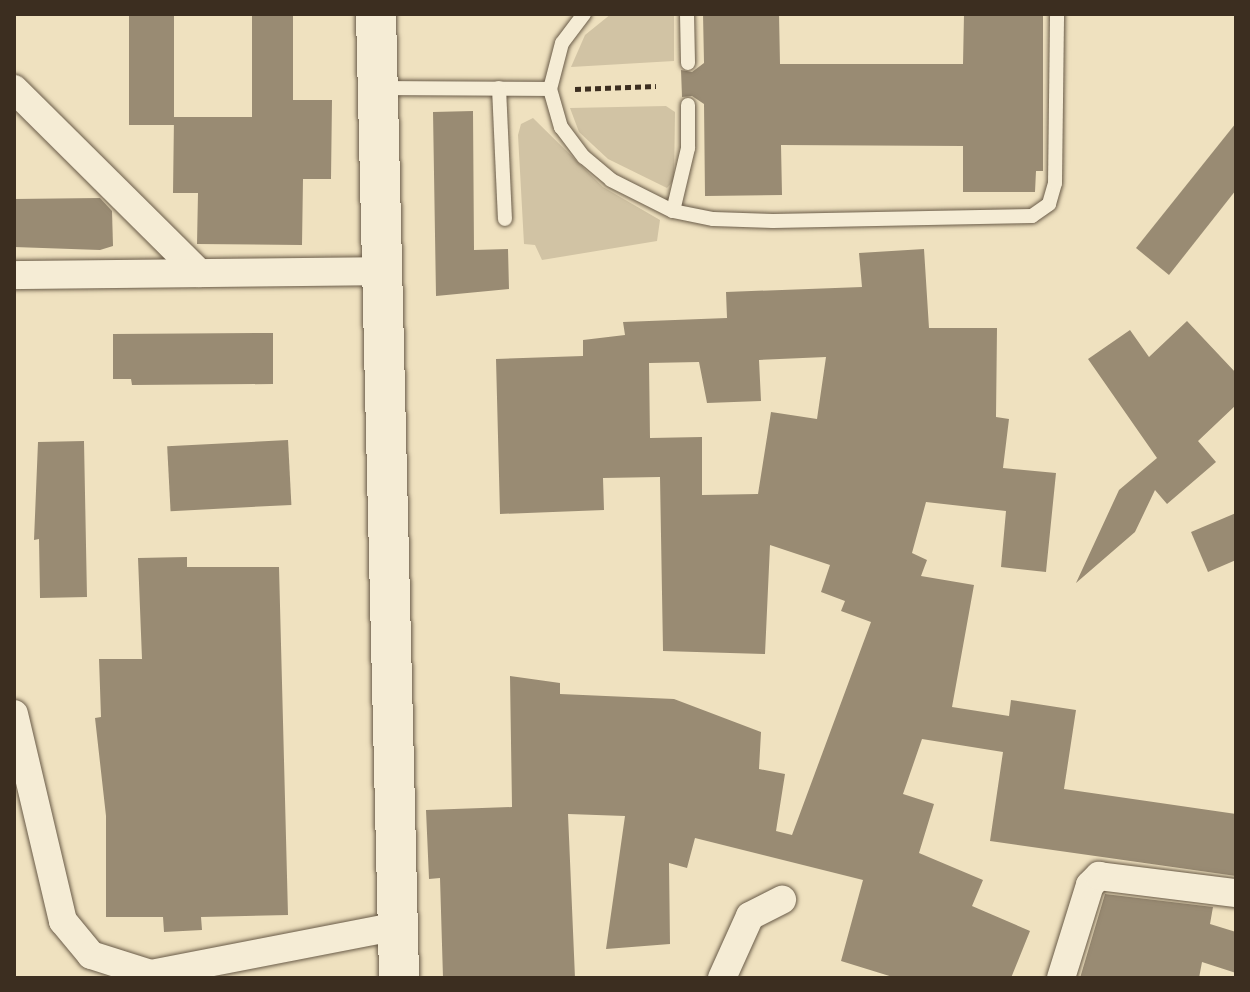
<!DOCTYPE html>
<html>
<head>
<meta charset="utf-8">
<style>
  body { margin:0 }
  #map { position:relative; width:1250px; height:992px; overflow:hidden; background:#efe1bf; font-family:"IM FELL Great Primer",serif }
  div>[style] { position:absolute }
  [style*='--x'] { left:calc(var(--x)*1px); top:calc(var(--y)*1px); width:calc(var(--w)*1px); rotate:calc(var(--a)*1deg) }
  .green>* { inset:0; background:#d1c3a4 }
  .building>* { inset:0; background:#998b73; transform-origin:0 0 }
  .path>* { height:5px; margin-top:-2.5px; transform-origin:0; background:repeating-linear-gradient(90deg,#3c2e20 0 6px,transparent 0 10px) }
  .roads { filter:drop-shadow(0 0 2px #695b48) drop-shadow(0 0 2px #695b48) }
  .lane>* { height:14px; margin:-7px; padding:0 7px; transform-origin:7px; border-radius:7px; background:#f5ecd5 }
  .street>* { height:28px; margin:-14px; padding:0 14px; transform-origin:14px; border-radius:14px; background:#f5ecd5 }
  .secondary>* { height:40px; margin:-20px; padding:0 20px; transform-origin:20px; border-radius:20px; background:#f5ecd5 }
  span { translate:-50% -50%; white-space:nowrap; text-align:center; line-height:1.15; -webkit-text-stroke:6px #f5ecd5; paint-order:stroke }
  .frame { position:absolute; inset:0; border:16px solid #3c2e20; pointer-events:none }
</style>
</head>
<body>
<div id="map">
  <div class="green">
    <div style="clip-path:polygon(611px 14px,674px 14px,674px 61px,571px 67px,585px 35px)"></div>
    <div style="clip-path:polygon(666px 106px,675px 112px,674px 180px,667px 188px,608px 159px,579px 132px,570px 108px)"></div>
    <div style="clip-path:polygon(533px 118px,603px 187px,660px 220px,657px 241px,542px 260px,535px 245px,524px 244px,518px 135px,521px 124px)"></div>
  </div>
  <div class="building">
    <div style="left:129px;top:14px;width:45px;height:111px"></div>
    <div style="clip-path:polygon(252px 14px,293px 14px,293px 100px,332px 100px,331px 179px,303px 179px,302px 245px,197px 244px,198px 193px,173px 193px,174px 117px,252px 117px)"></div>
    <div style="clip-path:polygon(703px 14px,779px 14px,780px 64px,963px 64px,964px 14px,1043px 14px,1043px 171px,1036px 171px,1035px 192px,963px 192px,963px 146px,781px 145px,782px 195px,705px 196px,704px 104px,692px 96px,682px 97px,681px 70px,692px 72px,704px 63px)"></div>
    <div style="clip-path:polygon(473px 111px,474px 250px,508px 249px,509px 289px,436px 296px,433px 112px)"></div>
    <div style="clip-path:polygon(1236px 123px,1236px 190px,1169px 275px,1136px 248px)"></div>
    <div style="clip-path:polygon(100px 198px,112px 211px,113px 246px,100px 250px,14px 247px,14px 199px)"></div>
    <div style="clip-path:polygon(evenodd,924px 249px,929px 328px,997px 328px,996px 417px,1009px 419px,1003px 468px,1056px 473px,1046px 572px,1001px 567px,1006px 511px,926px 502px,912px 553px,927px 560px,921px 576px,974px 585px,952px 707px,1009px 716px,1011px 700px,1076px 710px,1064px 789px,1236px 814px,1236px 876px,990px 841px,1003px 752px,922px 739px,903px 794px,934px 804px,919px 853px,983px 880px,972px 906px,1030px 931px,1011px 978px,896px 978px,841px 961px,863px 880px,695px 838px,687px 868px,669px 863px,670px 944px,606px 949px,625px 816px,568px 814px,575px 978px,443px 978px,440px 878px,429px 879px,426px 810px,512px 807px,510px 676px,560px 683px,560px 694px,674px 699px,761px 732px,759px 769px,785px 774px,776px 831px,792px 835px,871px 622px,841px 611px,845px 601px,821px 592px,830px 565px,770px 545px,765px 654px,663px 651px,660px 477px,603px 478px,604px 510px,500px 514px,496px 359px,583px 356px,583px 340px,625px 335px,623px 322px,727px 318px,726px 292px,862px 287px,859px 253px,924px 249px,826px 357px,817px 419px,771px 412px,758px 494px,702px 495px,702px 437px,650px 438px,649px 363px,699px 362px,707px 403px,761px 401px,759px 360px,826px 357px)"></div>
    <div style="clip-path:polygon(1187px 321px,1236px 373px,1236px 405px,1198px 441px,1216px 462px,1167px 504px,1155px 490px,1135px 532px,1076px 583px,1119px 490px,1157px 458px,1088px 359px,1130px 330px,1149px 357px)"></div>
    <div style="clip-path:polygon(273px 333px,273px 384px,132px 385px,131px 379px,113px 379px,113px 334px)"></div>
    <div style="left:288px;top:440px;width:65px;height:121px;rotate:87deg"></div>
    <div style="clip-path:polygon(84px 441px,87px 597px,40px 598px,39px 539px,34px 540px,38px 442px)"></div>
    <div style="clip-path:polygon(1236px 513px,1236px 560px,1208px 572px,1191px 532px)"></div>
    <div style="clip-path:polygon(187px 557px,187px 567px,279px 567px,288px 915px,201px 917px,202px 930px,164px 932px,163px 917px,106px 917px,106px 816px,95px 718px,101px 717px,99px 659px,142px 659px,138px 558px)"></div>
    <div style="clip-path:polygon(1105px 894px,1213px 907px,1210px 924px,1236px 932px,1236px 973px,1202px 962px,1199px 978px,1080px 978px)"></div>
  </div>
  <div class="path">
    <div style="--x:575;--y:89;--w:81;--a:-2.1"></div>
  </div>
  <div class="roads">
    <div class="lane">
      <div style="--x:584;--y:14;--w:36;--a:127"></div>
      <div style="--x:562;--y:43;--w:48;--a:104.6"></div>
      <div style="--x:550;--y:89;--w:40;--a:74"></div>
      <div style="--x:561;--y:127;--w:38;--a:53"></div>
      <div style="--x:584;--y:157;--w:35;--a:40"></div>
      <div style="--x:611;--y:180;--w:69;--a:26.6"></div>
      <div style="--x:673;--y:211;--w:41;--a:11.3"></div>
      <div style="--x:713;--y:219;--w:60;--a:1.9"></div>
      <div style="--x:773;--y:221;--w:259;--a:-1.1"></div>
      <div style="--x:1032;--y:216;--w:21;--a:-35"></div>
      <div style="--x:1049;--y:204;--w:22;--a:-74"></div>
      <div style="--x:1055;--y:183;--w:169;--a:-89.3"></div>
      <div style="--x:687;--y:14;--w:49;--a:88.8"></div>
      <div style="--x:382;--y:88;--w:168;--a:0.3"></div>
      <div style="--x:499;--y:88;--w:131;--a:87.4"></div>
      <div style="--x:673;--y:211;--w:65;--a:-76.6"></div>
      <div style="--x:688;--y:148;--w:43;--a:-90"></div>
    </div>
    <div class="street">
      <div style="--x:14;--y:89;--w:261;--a:44.8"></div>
      <div style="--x:14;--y:275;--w:368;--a:-0.6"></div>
      <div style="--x:14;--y:714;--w:213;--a:76.7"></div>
      <div style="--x:63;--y:921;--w:44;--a:50.5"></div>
      <div style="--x:91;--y:955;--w:63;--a:17.6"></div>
      <div style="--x:151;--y:974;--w:252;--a:-11"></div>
      <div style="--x:722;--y:978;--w:68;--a:-65.7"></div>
      <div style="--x:750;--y:916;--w:36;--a:-27"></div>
      <div style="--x:1061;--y:978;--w:97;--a:-72.7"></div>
      <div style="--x:1090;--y:885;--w:13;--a:-45"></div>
      <div style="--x:1099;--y:876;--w:138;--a:7.1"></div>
    </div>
    <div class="secondary">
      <div style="--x:376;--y:14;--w:964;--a:88.63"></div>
    </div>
  </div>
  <div class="frame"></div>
</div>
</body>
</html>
